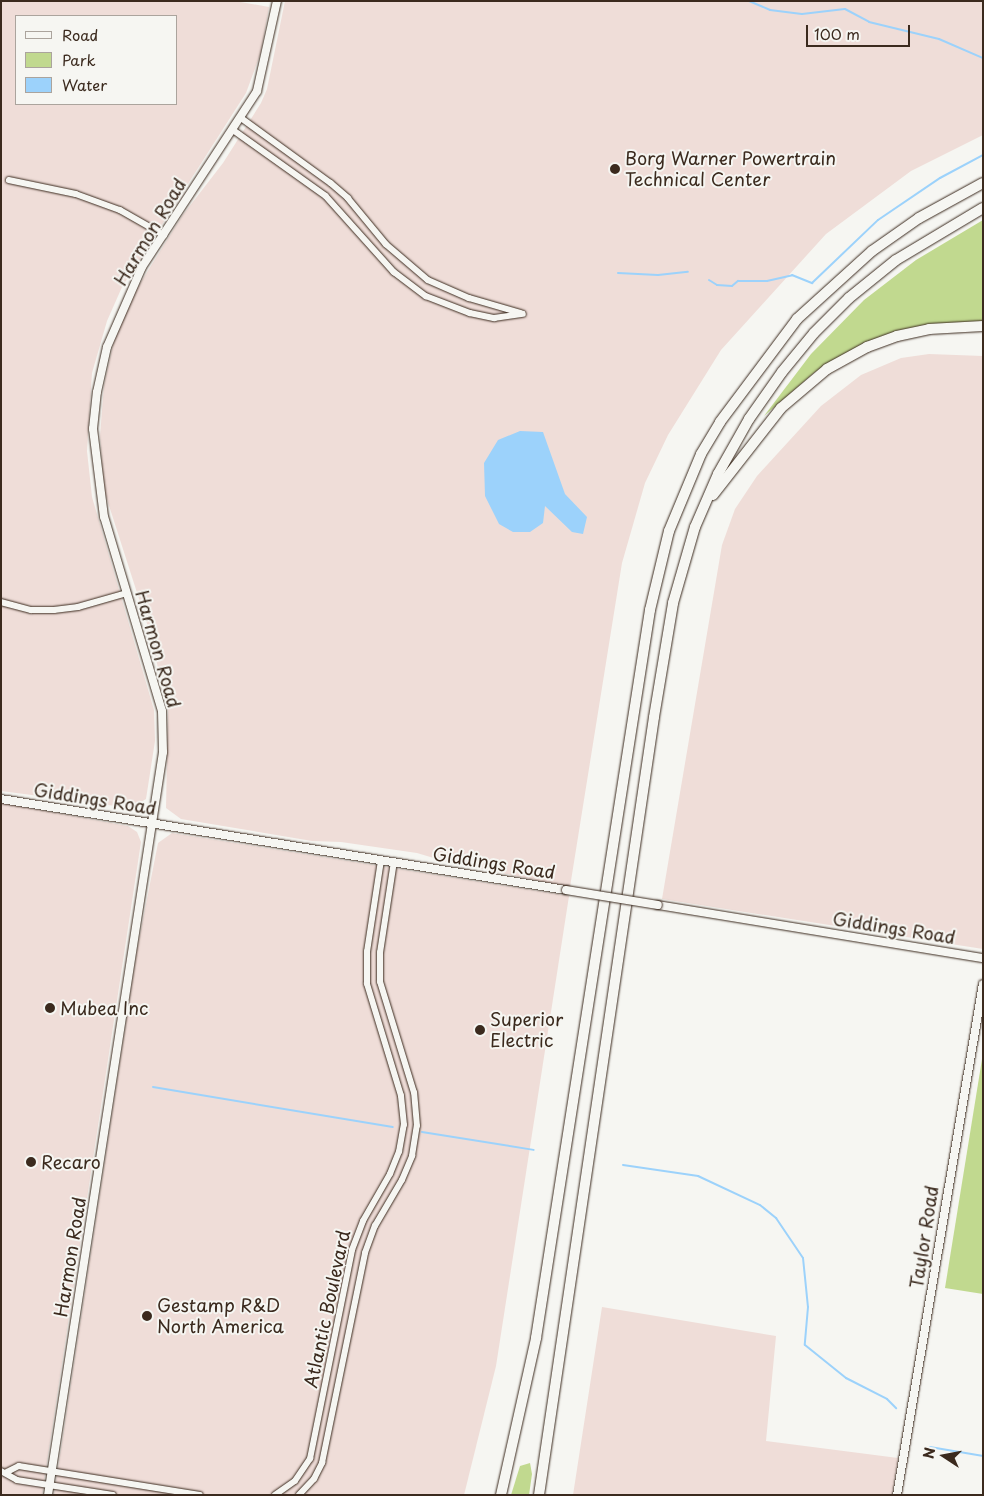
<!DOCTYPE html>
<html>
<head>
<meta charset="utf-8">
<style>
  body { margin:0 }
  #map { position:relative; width:984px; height:1496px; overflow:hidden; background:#f6f6f2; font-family:"Playpen Sans",sans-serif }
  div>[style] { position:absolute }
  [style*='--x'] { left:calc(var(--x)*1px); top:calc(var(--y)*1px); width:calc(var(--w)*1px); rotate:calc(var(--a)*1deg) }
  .built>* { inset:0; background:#efddd8 }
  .green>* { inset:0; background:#c1d98f }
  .water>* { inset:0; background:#9cd2fb }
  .stream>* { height:2px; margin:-1px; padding:0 1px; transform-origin:1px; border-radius:1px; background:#9cd2fb }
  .roads { filter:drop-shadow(0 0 1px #3b2a1e) drop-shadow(0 0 1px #3b2a1e) }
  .street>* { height:5.5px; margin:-2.75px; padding:0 2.75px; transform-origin:2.75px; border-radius:2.75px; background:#f6f6f2 }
  .secondary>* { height:8px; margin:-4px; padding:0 4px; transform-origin:4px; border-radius:4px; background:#f6f6f2 }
  .highway>* { height:10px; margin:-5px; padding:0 5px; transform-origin:5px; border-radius:5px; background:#f6f6f2 }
  .bridges { filter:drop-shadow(0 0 1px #3b2a1e) drop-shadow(0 0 1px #3b2a1e) }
  .secondary-bridge>* { height:8px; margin:-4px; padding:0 4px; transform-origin:4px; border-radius:4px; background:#f6f6f2 }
  .dots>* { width:14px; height:14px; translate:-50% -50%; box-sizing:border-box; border:2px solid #f6f6f2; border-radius:50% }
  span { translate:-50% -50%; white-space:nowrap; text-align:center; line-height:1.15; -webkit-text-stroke:4px #f6f6f2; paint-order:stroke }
  .poi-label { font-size:18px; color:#3b2a1e }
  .left { translate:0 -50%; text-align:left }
  .street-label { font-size:18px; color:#3b2a1e }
  .frame { position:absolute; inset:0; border:2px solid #3b2a1e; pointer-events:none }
  .legend { position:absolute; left:15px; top:15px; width:162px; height:90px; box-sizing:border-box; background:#f6f6f2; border:1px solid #aba49d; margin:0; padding:6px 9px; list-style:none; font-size:15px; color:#3b2a1e }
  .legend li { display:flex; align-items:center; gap:10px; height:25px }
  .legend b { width:25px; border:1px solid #aba49d }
  .north { position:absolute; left:919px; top:1431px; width:50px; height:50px; -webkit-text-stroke:4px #f6f6f2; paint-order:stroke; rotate:281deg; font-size:14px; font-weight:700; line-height:20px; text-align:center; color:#3b2a1e }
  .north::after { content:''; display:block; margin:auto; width:18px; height:22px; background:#3b2a1e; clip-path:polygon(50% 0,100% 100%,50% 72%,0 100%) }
  .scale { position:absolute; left:806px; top:25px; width:104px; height:22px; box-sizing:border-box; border:2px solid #3b2a1e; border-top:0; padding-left:6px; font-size:15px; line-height:18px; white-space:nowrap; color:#3b2a1e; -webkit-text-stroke:4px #f6f6f2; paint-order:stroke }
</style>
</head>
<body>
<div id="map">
  <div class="built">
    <div style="clip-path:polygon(evenodd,1px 1px,235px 1px,269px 7px,261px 52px,246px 93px,122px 287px,107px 321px,92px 373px,87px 451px,92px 497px,154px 710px,155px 741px,146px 799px,131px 808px,1px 791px,1px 1px,16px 16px,176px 16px,176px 104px,16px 104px,16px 16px)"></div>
    <div style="clip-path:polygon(285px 1px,983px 1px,983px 135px,911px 171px,826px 234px,721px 350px,668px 435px,645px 483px,622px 563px,570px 887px,447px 862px,417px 853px,341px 842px,312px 841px,181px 819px,166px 808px,168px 710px,149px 630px,104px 490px,100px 436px,104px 385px,113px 345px,126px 306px,182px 216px,223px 163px,261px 103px,267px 89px)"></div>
    <div style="clip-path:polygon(929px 354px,983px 356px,983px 949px,662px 899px,722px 545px,735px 509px,757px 476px,821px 406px,861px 375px,901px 358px)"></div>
    <div style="clip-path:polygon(1px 803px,128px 826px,137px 832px,141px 842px,42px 1495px,1px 1495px)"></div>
    <div style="clip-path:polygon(172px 833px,569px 896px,496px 1366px,464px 1495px,54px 1495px,137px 950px,158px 843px)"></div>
    <div style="clip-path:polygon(602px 1307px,776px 1336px,766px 1441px,898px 1458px,892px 1495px,573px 1495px)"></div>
  </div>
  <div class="green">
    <div style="clip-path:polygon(983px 220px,983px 322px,924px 325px,864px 343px,815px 372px,764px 416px,811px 354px,864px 300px,916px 260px)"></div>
    <div style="clip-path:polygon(983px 1053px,983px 1294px,945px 1288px)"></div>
    <div style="clip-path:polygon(530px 1463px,532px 1474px,529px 1495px,511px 1495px,520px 1466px)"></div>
  </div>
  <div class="water">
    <div style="clip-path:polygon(520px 431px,543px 432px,565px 494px,587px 517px,583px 534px,572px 532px,545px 506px,543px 523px,530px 532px,513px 532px,499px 524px,485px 496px,484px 463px,498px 440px)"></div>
  </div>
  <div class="stream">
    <div style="--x:749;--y:1;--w:23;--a:23"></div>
    <div style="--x:770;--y:10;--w:32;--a:7"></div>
    <div style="--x:802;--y:14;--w:43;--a:-6.6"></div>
    <div style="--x:845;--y:9;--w:27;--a:28"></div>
    <div style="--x:869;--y:22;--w:72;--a:13.7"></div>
    <div style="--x:939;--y:39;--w:48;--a:23.4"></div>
    <div style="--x:618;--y:273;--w:40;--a:2.9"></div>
    <div style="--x:658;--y:275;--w:30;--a:-6"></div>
    <div style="--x:709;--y:280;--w:9;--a:32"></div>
    <div style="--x:717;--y:285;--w:15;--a:4"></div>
    <div style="--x:732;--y:286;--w:8;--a:-40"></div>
    <div style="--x:738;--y:281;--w:29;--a:0"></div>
    <div style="--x:767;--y:281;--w:26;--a:-13"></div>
    <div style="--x:792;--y:275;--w:22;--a:22"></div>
    <div style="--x:812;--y:283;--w:91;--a:-43.7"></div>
    <div style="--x:878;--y:220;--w:75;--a:-34.1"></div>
    <div style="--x:940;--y:178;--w:49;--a:-28.1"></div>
    <div style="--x:153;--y:1087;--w:243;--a:9.5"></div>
    <div style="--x:422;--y:1132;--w:113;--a:9.1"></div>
    <div style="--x:623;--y:1165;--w:76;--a:8.3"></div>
    <div style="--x:698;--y:1176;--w:68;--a:25.1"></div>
    <div style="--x:760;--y:1205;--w:21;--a:39"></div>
    <div style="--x:776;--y:1218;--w:48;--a:56"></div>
    <div style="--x:803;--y:1258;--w:49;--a:84.2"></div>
    <div style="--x:808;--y:1307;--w:38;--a:95"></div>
    <div style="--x:805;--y:1345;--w:53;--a:38.8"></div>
    <div style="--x:846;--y:1378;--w:46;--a:27.1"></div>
    <div style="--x:887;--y:1399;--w:13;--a:45"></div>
    <div style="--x:930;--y:1447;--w:54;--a:9.6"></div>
  </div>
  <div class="roads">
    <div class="street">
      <div style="--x:240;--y:117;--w:112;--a:36"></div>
      <div style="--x:331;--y:183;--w:23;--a:41"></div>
      <div style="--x:348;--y:198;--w:60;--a:50.4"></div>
      <div style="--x:386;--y:244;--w:55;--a:40.6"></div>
      <div style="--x:428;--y:280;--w:45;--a:23.7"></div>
      <div style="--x:469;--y:298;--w:54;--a:16.1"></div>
      <div style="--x:232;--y:129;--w:115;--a:35.5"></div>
      <div style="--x:326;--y:196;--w:102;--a:48.2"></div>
      <div style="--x:394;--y:272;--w:40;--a:37"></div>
      <div style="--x:426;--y:296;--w:47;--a:21.1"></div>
      <div style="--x:470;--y:313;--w:25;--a:12"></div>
      <div style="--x:494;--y:318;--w:29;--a:-8"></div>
      <div style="--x:9;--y:180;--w:68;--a:11.8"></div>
      <div style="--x:76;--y:194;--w:47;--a:20"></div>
      <div style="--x:120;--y:210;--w:51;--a:29.6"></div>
      <div style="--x:1;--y:602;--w:31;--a:15"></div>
      <div style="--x:31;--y:610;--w:23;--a:0"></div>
      <div style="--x:54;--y:610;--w:24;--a:-7"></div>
      <div style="--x:78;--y:607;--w:51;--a:-15.9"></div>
      <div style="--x:1;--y:1471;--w:18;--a:29"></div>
      <div style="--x:17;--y:1480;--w:97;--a:8.9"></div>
      <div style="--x:7;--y:1472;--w:13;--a:-27"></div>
      <div style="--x:19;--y:1466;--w:183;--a:9.1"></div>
      <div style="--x:275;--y:1495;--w:24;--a:-35"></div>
      <div style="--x:295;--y:1481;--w:27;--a:-56"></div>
      <div style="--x:310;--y:1459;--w:213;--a:-78.6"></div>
      <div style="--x:352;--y:1250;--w:31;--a:-69"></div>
      <div style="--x:363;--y:1221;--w:54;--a:-60.1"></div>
      <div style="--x:390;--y:1174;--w:24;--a:-68"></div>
      <div style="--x:399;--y:1152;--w:27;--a:-80"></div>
      <div style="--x:404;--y:1125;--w:29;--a:-96"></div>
      <div style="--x:401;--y:1096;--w:117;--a:-106.9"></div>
      <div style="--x:367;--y:984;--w:32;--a:-90"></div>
      <div style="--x:367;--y:952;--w:93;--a:-81.3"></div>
      <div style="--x:299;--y:1495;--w:22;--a:-47"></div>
      <div style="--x:314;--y:1479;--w:18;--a:-63"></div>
      <div style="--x:322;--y:1463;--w:214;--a:-78.4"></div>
      <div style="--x:365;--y:1253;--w:29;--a:-70"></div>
      <div style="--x:375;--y:1226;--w:53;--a:-59.6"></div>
      <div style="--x:402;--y:1180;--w:26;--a:-67"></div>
      <div style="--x:412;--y:1156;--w:30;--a:-81"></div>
      <div style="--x:417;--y:1126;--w:33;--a:-95"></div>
      <div style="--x:414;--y:1093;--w:116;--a:-107"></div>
      <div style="--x:380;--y:982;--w:29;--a:-90"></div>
      <div style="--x:380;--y:953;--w:92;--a:-81.3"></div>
    </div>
    <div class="secondary">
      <div style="--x:1;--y:799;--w:572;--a:9.15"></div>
      <div style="--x:658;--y:905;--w:329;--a:9.3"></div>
      <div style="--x:48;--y:1495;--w:752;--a:-81.2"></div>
      <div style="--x:163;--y:752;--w:41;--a:-91.4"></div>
      <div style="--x:162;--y:711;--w:202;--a:-106.6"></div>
      <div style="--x:104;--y:517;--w:89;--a:-97.1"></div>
      <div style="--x:93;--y:429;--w:37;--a:-84"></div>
      <div style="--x:97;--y:392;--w:46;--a:-77.5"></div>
      <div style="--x:107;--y:347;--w:87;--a:-66.4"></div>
      <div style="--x:142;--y:267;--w:210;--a:-56.8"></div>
      <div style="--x:257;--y:91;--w:92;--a:-77.5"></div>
      <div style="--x:897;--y:1495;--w:518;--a:-80.45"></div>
    </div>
    <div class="highway">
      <div style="--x:713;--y:495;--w:110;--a:-52"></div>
      <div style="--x:781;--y:408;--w:60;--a:-40.3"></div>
      <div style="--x:827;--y:369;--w:46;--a:-28.8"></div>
      <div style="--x:867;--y:347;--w:32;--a:-20"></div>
      <div style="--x:897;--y:336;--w:33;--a:-12"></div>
      <div style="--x:929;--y:329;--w:54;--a:-3.2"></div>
      <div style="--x:501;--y:1495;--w:161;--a:-77.4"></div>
      <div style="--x:536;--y:1338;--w:737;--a:-81.1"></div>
      <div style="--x:650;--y:610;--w:81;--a:-76.5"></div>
      <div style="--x:669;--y:531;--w:83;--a:-67.4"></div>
      <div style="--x:701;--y:454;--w:37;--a:-59"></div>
      <div style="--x:720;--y:422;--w:129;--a:-53.2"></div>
      <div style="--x:797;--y:319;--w:101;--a:-42.2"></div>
      <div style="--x:872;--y:251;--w:57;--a:-35.1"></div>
      <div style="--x:919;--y:218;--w:73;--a:-28.7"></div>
      <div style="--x:539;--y:1495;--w:786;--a:-81.59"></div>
      <div style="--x:654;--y:717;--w:116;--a:-80.5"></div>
      <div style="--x:673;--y:603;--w:79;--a:-73.9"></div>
      <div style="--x:695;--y:527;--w:58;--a:-66.5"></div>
      <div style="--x:718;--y:474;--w:63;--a:-60.6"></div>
      <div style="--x:749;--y:419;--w:57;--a:-54.9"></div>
      <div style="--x:782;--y:372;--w:50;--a:-50.6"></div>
      <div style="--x:814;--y:333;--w:49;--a:-45"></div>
      <div style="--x:849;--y:298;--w:60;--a:-39"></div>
      <div style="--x:896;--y:260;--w:101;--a:-30.9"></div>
    </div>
  </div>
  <div class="bridges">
    <div class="secondary-bridge">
      <div style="--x:566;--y:890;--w:93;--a:9.3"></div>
    </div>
  </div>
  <div class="dots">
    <div style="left:615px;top:169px;background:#3b2a1e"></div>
    <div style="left:50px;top:1008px;background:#3b2a1e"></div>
    <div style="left:480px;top:1030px;background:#3b2a1e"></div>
    <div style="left:31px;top:1162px;background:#3b2a1e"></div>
    <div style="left:147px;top:1316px;background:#3b2a1e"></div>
  </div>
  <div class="poi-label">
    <span class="left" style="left:625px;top:169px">Borg Warner Powertrain<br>Technical Center</span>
    <span class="left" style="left:60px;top:1008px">Mubea Inc</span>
    <span class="left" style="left:490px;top:1030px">Superior<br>Electric</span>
    <span class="left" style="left:41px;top:1162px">Recaro</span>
    <span class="left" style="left:157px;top:1316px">Gestamp R&amp;D<br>North America</span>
  </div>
  <div class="street-label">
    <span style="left:150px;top:232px;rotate:-59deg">Harmon Road</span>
    <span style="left:158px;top:649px;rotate:74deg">Harmon Road</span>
    <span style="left:95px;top:799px;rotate:9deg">Giddings Road</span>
    <span style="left:494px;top:863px;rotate:9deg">Giddings Road</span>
    <span style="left:894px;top:928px;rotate:9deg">Giddings Road</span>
    <span style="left:924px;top:1237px;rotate:-81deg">Taylor Road</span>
    <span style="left:70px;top:1257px;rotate:-81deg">Harmon Road</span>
    <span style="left:327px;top:1309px;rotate:-78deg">Atlantic Boulevard</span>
  </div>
  <div class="frame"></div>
  <ul class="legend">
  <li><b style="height:6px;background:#f6f6f2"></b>Road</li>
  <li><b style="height:14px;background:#c1d98f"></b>Park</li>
  <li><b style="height:14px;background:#9cd2fb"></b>Water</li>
  </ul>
  <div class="north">N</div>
  <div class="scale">100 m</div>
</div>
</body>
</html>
